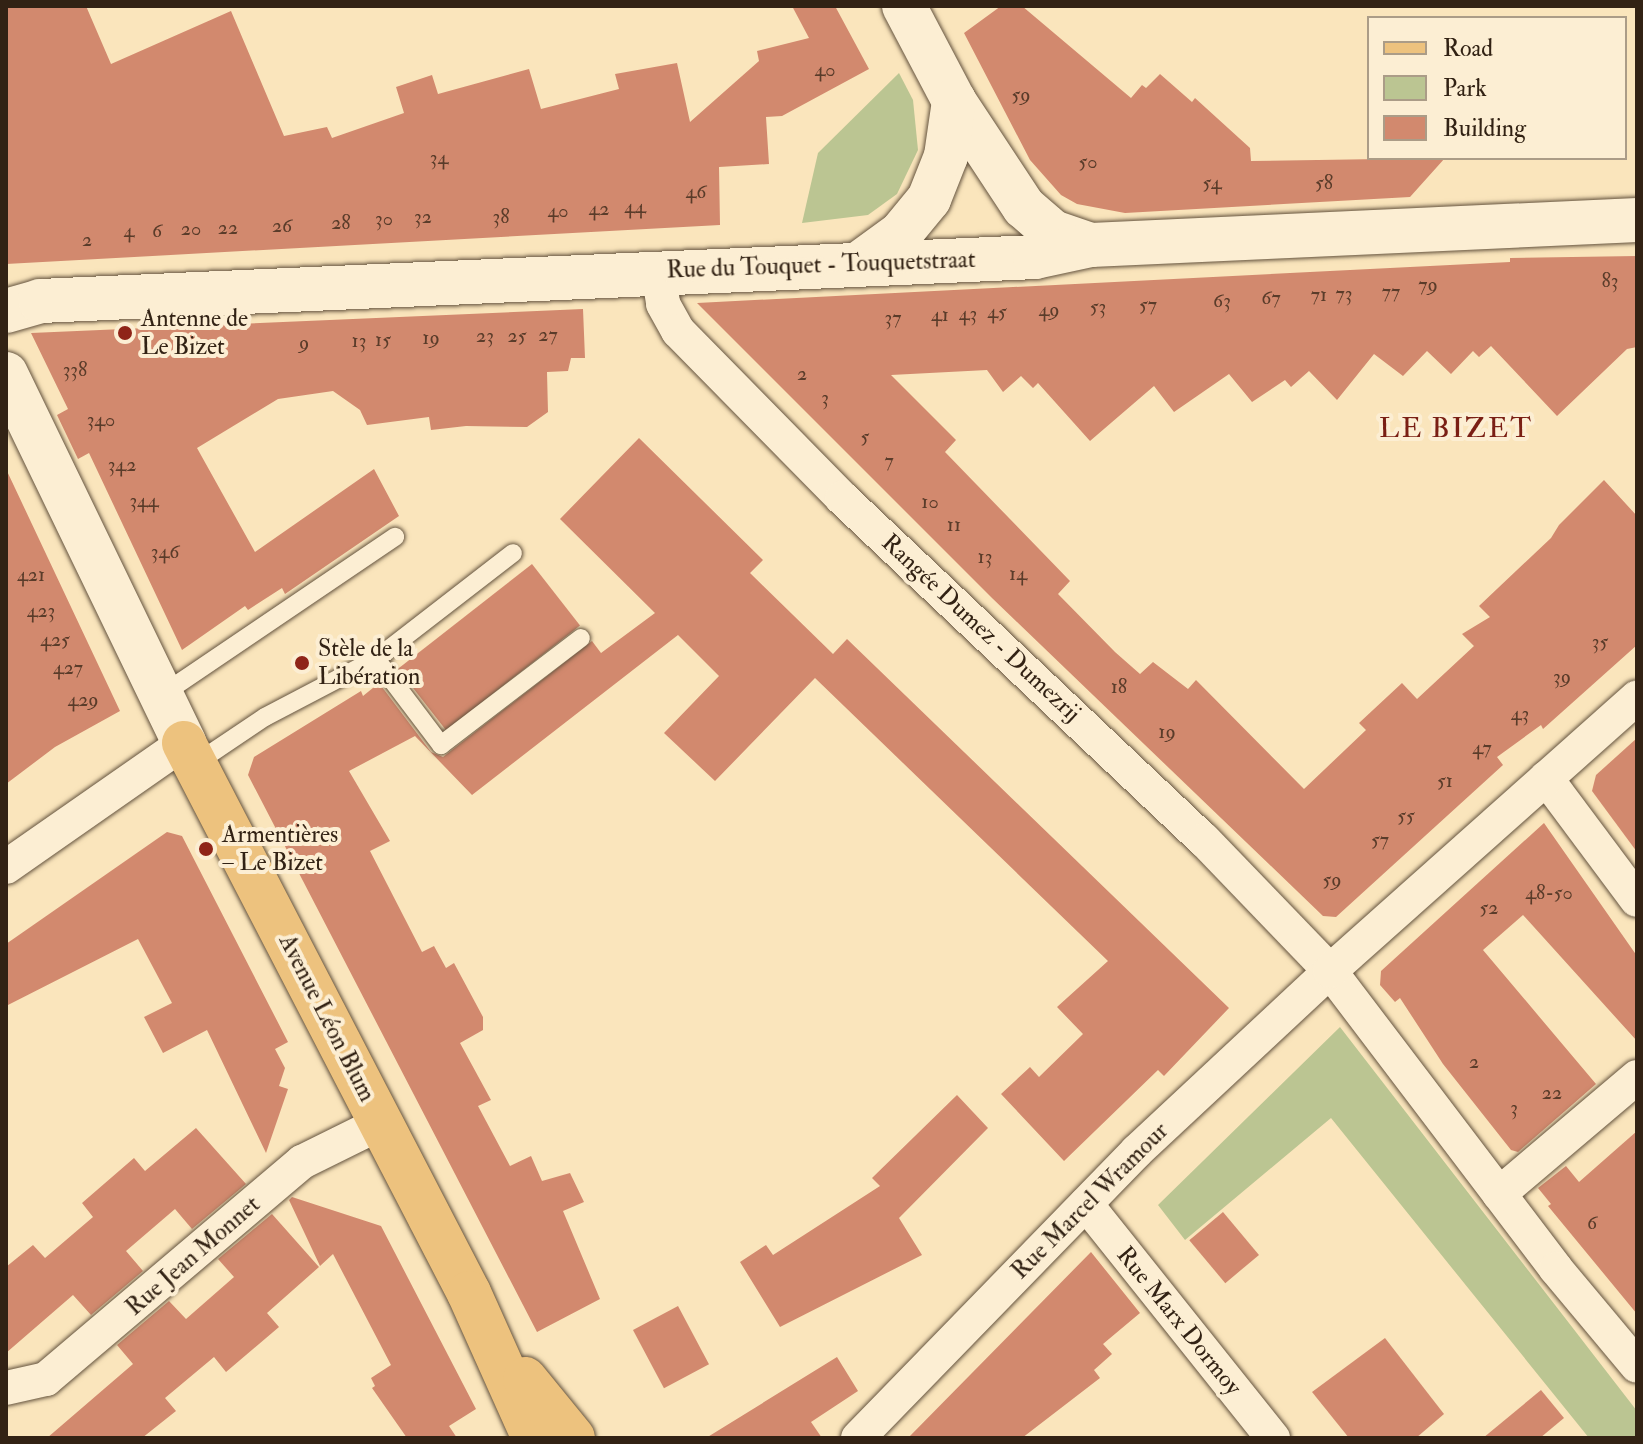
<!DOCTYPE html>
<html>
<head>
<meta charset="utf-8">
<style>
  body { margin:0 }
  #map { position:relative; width:1643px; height:1444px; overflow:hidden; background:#fae5bc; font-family:"IM FELL Double Pica",serif }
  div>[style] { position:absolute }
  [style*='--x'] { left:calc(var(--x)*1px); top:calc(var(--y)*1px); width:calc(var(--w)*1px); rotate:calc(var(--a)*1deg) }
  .green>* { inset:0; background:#bbc592 }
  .building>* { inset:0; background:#d2896e; transform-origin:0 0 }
  .roads { filter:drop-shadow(0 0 2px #64533e) drop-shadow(0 0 2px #64533e) }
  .lane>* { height:18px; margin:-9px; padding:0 9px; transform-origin:9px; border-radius:9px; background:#fceed3 }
  .street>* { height:34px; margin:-17px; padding:0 17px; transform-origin:17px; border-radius:17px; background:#fceed3 }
  .secondary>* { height:44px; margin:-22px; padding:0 22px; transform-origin:22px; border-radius:22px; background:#fceed3 }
  .primary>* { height:44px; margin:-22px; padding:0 22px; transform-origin:22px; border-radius:22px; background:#edc27e }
  .dots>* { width:22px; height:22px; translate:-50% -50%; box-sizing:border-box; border:4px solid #fceed3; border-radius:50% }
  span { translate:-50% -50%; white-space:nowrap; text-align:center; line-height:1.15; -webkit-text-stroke:8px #fceed3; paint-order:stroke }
  .number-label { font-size:20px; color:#5a3c2a }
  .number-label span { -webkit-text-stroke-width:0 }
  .street-label { font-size:24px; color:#322214 }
  .poi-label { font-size:24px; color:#322214 }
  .left { translate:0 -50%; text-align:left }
  .quarter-label { font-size:28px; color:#7a1f14; letter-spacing:2px }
  .frame { position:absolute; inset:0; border:8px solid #322214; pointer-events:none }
  .legend { position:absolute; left:1367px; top:16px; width:260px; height:144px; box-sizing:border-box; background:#fceed3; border:2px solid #ab9c87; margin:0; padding:10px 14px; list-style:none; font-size:24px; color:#322214 }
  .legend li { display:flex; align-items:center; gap:16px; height:40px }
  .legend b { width:40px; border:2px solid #ab9c87 }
</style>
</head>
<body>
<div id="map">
  <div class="green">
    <div style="clip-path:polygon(899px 73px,913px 100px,918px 150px,897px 194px,868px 215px,802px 223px,818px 153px)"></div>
    <div style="clip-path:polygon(1340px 1027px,1637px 1411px,1637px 1438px,1589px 1438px,1331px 1118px,1185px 1240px,1158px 1205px)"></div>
  </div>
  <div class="building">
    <div style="clip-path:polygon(6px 6px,86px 6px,111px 64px,231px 11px,284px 136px,327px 127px,332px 138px,404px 113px,396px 87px,432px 75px,438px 94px,529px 69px,541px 109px,619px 89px,615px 74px,677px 63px,690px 122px,759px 61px,757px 51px,809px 38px,792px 6px,835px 6px,869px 69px,782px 116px,766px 117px,769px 164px,719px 167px,720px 225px,6px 264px)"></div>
    <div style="clip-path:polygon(1001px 6px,1022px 6px,1131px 98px,1142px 85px,1146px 88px,1160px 74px,1192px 102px,1195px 98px,1250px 148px,1251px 161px,1445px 158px,1410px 197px,1125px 213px,1077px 204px,1061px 195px,1030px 160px,964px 33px)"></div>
    <div style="clip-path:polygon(1637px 256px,1637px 347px,1627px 349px,1557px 416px,1491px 346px,1479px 357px,1473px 351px,1451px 374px,1427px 351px,1403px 376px,1374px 354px,1337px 400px,1309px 371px,1291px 387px,1285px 380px,1252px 402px,1229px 374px,1174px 412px,1154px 386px,1090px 441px,1038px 383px,1033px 388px,1021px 376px,1003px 392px,987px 370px,891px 375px,956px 440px,945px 452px,1070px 581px,1058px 594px,1115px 652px,1140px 674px,1153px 662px,1188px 689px,1196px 680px,1304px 789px,1366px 730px,1359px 723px,1402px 683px,1417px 699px,1474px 646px,1462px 634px,1490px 617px,1479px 606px,1551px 538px,1559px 525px,1604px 480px,1637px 516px,1637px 645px,1543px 729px,1541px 725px,1497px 757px,1503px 765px,1336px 917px,1323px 916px,992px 598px,697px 303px,1510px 262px,1510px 258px)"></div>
    <div style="clip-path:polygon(583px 309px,585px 358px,571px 358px,568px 371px,547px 372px,548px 412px,527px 427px,466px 426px,431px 430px,429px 417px,367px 425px,360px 410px,333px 391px,278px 399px,197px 448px,255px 552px,374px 469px,399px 516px,285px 594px,282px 588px,248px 610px,245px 606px,182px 650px,89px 453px,78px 459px,57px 415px,68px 409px,31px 333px)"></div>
    <div style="clip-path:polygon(639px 438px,763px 560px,750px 573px,833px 654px,847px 639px,1229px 1008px,1164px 1076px,1158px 1070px,1064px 1161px,1001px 1094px,1030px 1067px,1039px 1077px,1083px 1034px,1057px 1007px,1108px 961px,815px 678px,715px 781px,664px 733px,719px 676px,678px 635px,472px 795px,415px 736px,349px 771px,390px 841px,370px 851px,422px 952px,434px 946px,446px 968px,454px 963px,483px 1017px,483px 1030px,460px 1043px,491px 1100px,478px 1106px,510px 1166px,531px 1156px,542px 1181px,570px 1173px,584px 1202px,563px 1211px,600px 1299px,537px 1332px,248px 775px,254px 757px,361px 691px,363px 696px,379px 683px,431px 752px,443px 757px,592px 641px,601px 653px,655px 613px,560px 519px)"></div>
    <div style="clip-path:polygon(6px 469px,120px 711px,55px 747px,6px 784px)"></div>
    <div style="left:532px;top:564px;width:78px;height:170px;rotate:52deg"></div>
    <div style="clip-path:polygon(1637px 738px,1637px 852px,1592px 791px,1596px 775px)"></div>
    <div style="clip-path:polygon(1544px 823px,1637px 956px,1637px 1041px,1523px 915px,1483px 950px,1596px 1084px,1518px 1152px,1511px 1150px,1443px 1064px,1400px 998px,1395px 1002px,1380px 985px,1381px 971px)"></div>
    <div style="clip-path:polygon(167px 832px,182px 836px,288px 1042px,275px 1049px,285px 1068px,279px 1086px,288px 1089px,266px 1153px,207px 1030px,163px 1053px,144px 1017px,172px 1003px,138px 939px,6px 1006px,6px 944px)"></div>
    <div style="clip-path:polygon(957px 1095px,988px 1128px,899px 1218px,922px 1255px,780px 1327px,740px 1262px,766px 1245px,773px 1255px,880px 1186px,872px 1178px)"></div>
    <div style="clip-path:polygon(196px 1128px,246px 1184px,192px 1229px,175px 1209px,126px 1251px,143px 1271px,91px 1315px,73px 1295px,6px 1353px,6px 1267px,33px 1245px,45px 1258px,93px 1217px,82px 1203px,134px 1158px,145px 1171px)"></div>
    <div style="clip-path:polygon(1637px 1131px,1637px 1314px,1548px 1206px,1551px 1204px,1538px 1188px,1566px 1166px,1579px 1182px)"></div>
    <div style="clip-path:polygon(292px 1197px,381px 1226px,476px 1409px,449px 1426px,457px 1438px,407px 1438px,372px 1388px,375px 1386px,371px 1378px,391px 1365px,333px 1254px,320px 1266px,289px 1200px)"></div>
    <div style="left:1223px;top:1212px;width:56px;height:44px;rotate:50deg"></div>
    <div style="clip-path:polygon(272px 1214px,319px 1267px,267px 1313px,279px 1327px,226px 1372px,214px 1357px,165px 1398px,176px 1411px,142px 1438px,47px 1438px,133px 1364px,117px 1345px,169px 1301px,186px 1319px,234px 1277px,218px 1259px)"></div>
    <div style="clip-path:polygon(1091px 1252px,1140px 1313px,1103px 1344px,1112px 1354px,1094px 1370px,1100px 1378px,1022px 1438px,908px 1438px)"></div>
    <div style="left:678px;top:1306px;width:66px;height:51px;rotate:62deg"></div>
    <div style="clip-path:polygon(1385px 1338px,1444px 1414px,1416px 1438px,1349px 1438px,1312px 1392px)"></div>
    <div style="clip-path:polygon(837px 1357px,858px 1391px,811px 1422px,822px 1438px,706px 1438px)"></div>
    <div style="clip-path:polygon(1541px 1390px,1564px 1418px,1540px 1438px,1483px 1438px)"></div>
  </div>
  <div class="roads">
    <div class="lane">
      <div style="--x:376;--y:659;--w:173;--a:-37.7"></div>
      <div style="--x:160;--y:696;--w:284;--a:-34.1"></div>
      <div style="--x:195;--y:764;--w:84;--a:-33.9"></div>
      <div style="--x:265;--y:717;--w:125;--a:-27.6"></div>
      <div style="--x:376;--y:659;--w:108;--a:52.9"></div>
      <div style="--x:441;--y:745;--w:176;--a:-37.4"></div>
    </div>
    <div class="street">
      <div style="--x:658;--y:271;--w:33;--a:81"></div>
      <div style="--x:663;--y:304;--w:31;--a:61"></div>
      <div style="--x:678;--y:331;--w:234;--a:45.5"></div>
      <div style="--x:842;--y:498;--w:498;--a:43.4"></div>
      <div style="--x:1204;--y:840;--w:182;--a:46.1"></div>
      <div style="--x:1330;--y:971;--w:374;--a:52.8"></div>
      <div style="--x:1556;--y:1269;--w:126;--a:50.1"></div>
      <div style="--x:1546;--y:778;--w:152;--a:53.3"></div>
      <div style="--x:6;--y:867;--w:217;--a:-34.9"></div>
      <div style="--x:1499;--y:1194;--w:181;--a:-40.3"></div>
      <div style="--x:1086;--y:1204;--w:300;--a:51.4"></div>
      <div style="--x:6;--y:1388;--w:41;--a:-12.7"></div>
      <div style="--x:46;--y:1379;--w:336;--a:-40.3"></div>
      <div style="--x:302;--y:1162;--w:88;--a:-26.3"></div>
      <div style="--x:858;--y:1438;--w:400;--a:-45.8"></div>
      <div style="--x:1137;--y:1151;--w:264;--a:-43"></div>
      <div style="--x:1330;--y:971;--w:411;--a:-41.7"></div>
    </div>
    <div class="secondary">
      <div style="--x:904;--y:6;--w:107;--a:62.2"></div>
      <div style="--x:954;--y:101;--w:127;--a:56.6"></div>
      <div style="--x:1024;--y:207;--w:38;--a:41"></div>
      <div style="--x:1053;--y:232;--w:40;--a:18.9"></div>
      <div style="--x:860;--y:263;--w:51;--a:-36.2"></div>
      <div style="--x:901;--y:233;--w:44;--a:-50.5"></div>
      <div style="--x:929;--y:199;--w:46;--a:-68.4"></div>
      <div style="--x:946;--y:156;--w:56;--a:-81.7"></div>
      <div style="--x:6;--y:311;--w:35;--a:-16"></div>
      <div style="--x:40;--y:301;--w:996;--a:-2.53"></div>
      <div style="--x:1035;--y:257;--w:57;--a:-12.1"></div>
      <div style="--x:1091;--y:245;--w:547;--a:-2.62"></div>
      <div style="--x:6;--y:374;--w:410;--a:64.2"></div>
    </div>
    <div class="primary">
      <div style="--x:184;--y:743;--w:619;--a:62.61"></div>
      <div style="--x:469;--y:1293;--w:159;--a:65.9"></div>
      <div style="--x:525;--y:1379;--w:76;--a:50.9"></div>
    </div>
  </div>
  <div class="dots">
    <div style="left:125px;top:333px;background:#8f2418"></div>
    <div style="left:302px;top:663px;background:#8f2418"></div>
    <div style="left:206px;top:849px;background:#8f2418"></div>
  </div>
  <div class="number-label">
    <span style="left:825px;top:69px">40</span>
    <span style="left:1021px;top:94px">59</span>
    <span style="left:439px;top:157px">34</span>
    <span style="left:1088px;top:161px">50</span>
    <span style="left:1212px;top:182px">54</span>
    <span style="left:1324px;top:182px">58</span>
    <span style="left:696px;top:191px">46</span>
    <span style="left:635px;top:206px">44</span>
    <span style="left:599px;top:208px">42</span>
    <span style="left:558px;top:210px">40</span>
    <span style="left:423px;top:216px">32</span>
    <span style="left:501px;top:216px">38</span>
    <span style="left:384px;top:218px">30</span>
    <span style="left:341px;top:222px">28</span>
    <span style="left:282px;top:225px">26</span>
    <span style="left:228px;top:227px">22</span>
    <span style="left:191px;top:228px">20</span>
    <span style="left:129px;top:230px">4</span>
    <span style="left:157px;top:230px">6</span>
    <span style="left:87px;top:239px">2</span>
    <span style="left:1610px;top:280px">83</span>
    <span style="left:1428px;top:284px">79</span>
    <span style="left:1391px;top:291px">77</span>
    <span style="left:1344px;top:293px">73</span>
    <span style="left:1319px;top:294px">71</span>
    <span style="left:1271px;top:297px">67</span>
    <span style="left:1222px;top:300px">63</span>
    <span style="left:1148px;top:304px">57</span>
    <span style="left:1098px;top:306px">53</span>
    <span style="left:1049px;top:309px">49</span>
    <span style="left:997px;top:311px">45</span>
    <span style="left:968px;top:313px">43</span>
    <span style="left:940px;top:314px">41</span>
    <span style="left:893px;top:317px">37</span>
    <span style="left:548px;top:334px">27</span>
    <span style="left:485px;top:335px">23</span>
    <span style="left:517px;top:335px">25</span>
    <span style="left:431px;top:337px">19</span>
    <span style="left:383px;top:339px">15</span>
    <span style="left:359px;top:340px">13</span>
    <span style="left:304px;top:342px">9</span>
    <span style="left:75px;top:369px">338</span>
    <span style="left:802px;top:373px">2</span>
    <span style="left:825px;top:397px">3</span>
    <span style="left:101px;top:419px">340</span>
    <span style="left:865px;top:436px">5</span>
    <span style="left:889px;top:460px">7</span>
    <span style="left:122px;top:464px">342</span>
    <span style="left:144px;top:500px">344</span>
    <span style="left:930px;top:501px">10</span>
    <span style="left:954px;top:524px">11</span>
    <span style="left:165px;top:551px">346</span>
    <span style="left:985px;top:556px">13</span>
    <span style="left:1018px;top:573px">14</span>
    <span style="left:31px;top:574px">421</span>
    <span style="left:41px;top:610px">423</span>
    <span style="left:55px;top:639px">425</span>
    <span style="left:1600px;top:641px">35</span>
    <span style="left:68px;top:667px">427</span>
    <span style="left:1562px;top:676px">39</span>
    <span style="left:1119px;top:686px">18</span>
    <span style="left:83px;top:699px">429</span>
    <span style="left:1520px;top:713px">43</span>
    <span style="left:1167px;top:731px">19</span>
    <span style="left:1482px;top:747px">47</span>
    <span style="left:1445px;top:780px">51</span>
    <span style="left:1406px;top:815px">55</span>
    <span style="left:1380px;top:839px">57</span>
    <span style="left:1332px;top:879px">59</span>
    <span style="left:1549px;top:892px">48-50</span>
    <span style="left:1489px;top:907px">52</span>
    <span style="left:1474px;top:1061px">2</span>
    <span style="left:1552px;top:1092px">22</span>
    <span style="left:1514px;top:1107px">3</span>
    <span style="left:1592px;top:1222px">6</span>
  </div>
  <div class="street-label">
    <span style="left:821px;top:265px;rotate:-2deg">Rue du Touquet - Touquetstraat</span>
    <span style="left:981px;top:628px;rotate:43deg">Rangée Dumez - Dumezrij</span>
    <span style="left:327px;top:1018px;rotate:63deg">Avenue Léon Blum</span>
    <span style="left:1090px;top:1201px;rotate:-45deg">Rue Marcel Wramour</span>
    <span style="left:193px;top:1256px;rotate:-41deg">Rue Jean Monnet</span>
    <span style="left:1179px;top:1321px;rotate:51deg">Rue Marx Dormoy</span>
  </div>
  <div class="poi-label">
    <span class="left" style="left:141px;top:333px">Antenne de<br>Le Bizet</span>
    <span class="left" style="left:318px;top:663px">Stèle de la<br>Libération</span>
    <span class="left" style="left:222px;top:849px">Armentières<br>– Le Bizet</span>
  </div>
  <div class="quarter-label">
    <span style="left:1456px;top:429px">LE BIZET</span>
  </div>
  <div class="frame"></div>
  <ul class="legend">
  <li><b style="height:10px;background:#edc27e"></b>Road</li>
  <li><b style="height:22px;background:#bbc592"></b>Park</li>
  <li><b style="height:22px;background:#d2896e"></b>Building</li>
  </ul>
</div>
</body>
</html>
